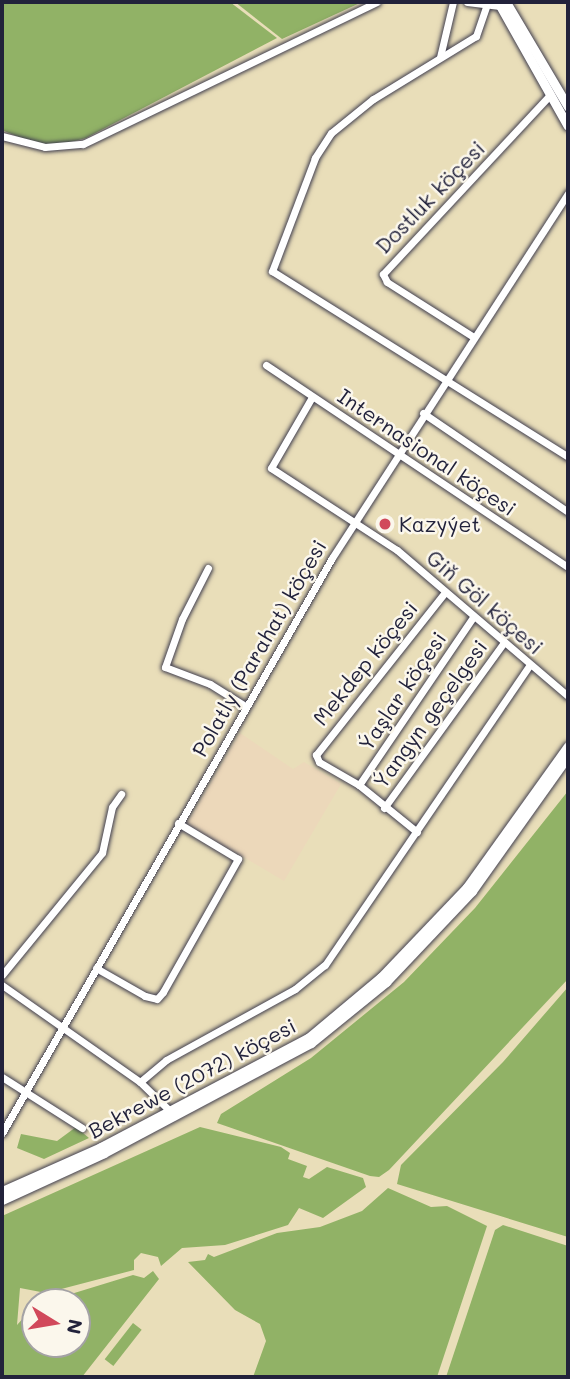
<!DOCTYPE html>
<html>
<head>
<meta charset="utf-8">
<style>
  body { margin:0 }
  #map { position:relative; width:570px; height:1379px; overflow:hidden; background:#e9deb9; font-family:Mali,sans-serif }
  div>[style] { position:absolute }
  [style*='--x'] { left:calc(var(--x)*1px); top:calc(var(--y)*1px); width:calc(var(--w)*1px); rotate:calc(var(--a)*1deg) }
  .built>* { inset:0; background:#ecd8ba }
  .forest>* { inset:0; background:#91b266; transform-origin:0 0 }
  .roads { filter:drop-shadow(0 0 2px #403e4e) drop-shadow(0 0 2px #403e4e) }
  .minor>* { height:7px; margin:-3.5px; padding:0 3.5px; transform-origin:3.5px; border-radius:3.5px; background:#fff }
  .major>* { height:9px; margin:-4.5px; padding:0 4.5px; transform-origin:4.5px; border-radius:4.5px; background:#fff }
  .dots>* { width:19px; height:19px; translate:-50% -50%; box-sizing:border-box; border:4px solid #fbf7ec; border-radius:50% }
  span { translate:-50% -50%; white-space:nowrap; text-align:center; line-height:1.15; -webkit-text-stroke:5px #fbf7ec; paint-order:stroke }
  .street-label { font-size:21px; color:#22223b }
  .poi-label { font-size:21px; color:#22223b }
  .left { translate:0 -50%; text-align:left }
  .frame { position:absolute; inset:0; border:4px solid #22223b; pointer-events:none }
  .north { position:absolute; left:21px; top:1288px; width:70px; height:70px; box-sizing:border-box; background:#fbf7ec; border:2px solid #a4a2a5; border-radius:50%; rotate:101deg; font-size:19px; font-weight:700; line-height:28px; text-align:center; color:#22223b }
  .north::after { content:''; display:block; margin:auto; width:24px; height:32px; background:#d1495b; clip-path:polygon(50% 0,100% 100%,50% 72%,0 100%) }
</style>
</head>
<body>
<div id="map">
  <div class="built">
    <div style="clip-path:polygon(240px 733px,293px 769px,304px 762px,341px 784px,284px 881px,187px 824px)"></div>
  </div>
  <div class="forest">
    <div style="clip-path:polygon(2px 2px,230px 2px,277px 38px,86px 138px,60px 145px,33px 143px,2px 130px)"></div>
    <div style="clip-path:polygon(235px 2px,362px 2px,282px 39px)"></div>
    <div style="clip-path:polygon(568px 791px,568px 979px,389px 1170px,379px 1177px,370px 1176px,217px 1123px,221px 1114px,311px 1058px,404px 982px,475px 908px)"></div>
    <div style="clip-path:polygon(568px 987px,568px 1237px,397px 1184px,401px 1165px,503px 1062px)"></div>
    <div style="clip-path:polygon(76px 1127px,89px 1138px,44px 1159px,17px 1148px,21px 1134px,57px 1141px)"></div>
    <div style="clip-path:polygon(200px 1127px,281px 1147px,290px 1153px,288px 1159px,307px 1166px,303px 1177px,309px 1179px,327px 1167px,363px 1178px,366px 1187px,323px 1218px,299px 1208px,288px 1225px,225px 1245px,182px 1248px,161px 1266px,158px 1257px,141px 1253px,134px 1260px,134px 1270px,46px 1293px,20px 1288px,17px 1325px,35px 1305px,35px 1344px,77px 1344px,77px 1302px,45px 1302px,133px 1275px,144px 1278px,153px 1271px,159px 1279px,82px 1377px,2px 1377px,2px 1216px)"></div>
    <div style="clip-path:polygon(388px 1188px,431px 1207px,447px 1206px,487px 1226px,437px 1377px,253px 1377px,266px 1341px,260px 1324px,235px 1310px,188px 1262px,205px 1260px,208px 1254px,214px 1257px,277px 1233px,320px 1227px,362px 1211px)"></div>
    <div style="clip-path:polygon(503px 1225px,568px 1246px,568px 1377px,446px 1377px,495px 1230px)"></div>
    <div style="left:133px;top:1323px;width:11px;height:46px;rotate:38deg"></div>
  </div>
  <div class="roads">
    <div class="minor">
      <div style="--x:467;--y:2;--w:33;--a:7"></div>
      <div style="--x:486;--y:7;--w:31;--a:109"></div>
      <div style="--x:476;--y:36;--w:121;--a:148.5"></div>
      <div style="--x:373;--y:99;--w:54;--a:141"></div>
      <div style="--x:331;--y:133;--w:30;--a:123"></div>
      <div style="--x:315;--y:158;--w:121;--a:110.8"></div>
      <div style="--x:272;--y:271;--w:350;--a:32.1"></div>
      <div style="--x:440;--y:57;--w:57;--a:-76.7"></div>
      <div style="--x:2;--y:136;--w:44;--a:14.3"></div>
      <div style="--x:45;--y:147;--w:38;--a:-5"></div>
      <div style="--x:83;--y:144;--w:326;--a:-25.8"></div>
      <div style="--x:472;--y:336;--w:101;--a:-147.6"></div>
      <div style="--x:387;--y:282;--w:9;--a:-117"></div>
      <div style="--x:383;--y:274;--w:245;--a:-47"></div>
      <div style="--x:266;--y:365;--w:363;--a:33.8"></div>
      <div style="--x:312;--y:397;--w:82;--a:120"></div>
      <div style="--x:271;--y:468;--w:150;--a:33.1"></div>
      <div style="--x:397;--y:550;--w:225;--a:40.5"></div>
      <div style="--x:423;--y:413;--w:176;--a:34.3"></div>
      <div style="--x:208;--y:568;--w:57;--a:117"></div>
      <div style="--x:182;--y:619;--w:51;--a:109.5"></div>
      <div style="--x:165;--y:667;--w:48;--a:20.7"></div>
      <div style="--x:210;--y:684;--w:40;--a:32"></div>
      <div style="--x:359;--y:785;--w:204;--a:-55.8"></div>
      <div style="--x:384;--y:808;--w:205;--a:-54.1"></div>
      <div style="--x:417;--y:832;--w:75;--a:-141"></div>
      <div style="--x:359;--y:785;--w:46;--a:-150.1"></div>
      <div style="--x:319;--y:762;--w:8;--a:-113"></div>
      <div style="--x:316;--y:755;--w:208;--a:-51.6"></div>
      <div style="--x:96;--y:968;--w:56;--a:29.7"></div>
      <div style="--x:145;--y:996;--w:12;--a:14"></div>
      <div style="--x:157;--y:999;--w:9;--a:-49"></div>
      <div style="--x:163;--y:992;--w:153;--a:-60.6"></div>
      <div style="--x:238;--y:859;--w:70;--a:-149"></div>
      <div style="--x:2;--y:975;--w:158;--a:-50.7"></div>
      <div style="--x:102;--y:853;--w:47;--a:-77.7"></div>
      <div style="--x:112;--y:807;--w:16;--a:-55"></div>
      <div style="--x:2;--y:985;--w:169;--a:35.1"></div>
      <div style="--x:140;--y:1082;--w:45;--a:44.1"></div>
      <div style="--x:2;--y:1077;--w:95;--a:32.5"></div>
      <div style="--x:140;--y:1082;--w:34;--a:-40"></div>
      <div style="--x:166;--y:1060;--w:147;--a:-28.8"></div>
      <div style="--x:295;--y:989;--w:38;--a:-39"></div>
      <div style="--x:325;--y:965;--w:363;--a:-55.7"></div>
      <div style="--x:2;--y:1133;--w:663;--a:-60.15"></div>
      <div style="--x:332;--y:558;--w:435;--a:-57.1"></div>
    </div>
    <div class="major">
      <div style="--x:498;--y:2;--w:142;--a:60.6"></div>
      <div style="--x:506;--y:2;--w:122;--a:59.4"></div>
      <div style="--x:2;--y:1191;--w:108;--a:-24"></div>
      <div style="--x:101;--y:1147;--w:234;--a:-27.8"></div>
      <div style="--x:308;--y:1038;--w:95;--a:-39.9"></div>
      <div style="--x:381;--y:977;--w:124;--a:-46.3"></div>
      <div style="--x:467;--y:887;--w:173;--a:-54.4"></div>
      <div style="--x:2;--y:1200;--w:112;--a:-24.7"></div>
      <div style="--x:104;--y:1153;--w:234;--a:-28"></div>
      <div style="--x:311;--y:1043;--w:97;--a:-39.1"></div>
      <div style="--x:386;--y:982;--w:125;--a:-46.6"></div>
      <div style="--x:472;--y:891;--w:166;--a:-54.6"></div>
    </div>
  </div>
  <div class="dots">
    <div style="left:385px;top:524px;background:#d1495b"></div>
  </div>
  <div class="street-label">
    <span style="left:430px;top:197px;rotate:-46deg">Dostluk köçesi</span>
    <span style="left:427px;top:452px;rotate:34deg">Internasional köçesi</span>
    <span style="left:485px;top:602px;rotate:41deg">Giň Göl köçesi</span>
    <span style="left:259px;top:648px;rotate:-60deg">Polatly (Parahat) köçesi</span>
    <span style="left:365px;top:663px;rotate:-51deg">Mekdep köçesi</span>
    <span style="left:402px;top:691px;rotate:-56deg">Ýaşlar köçesi</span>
    <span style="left:430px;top:714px;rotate:-54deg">Ýangyn geçelgesi</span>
    <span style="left:192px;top:1078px;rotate:-28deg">Bekrewe (2072) köçesi</span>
  </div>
  <div class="poi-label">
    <span class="left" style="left:399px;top:524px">Kazyýet</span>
  </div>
  <div class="frame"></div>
  <div class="north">N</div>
</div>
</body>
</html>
